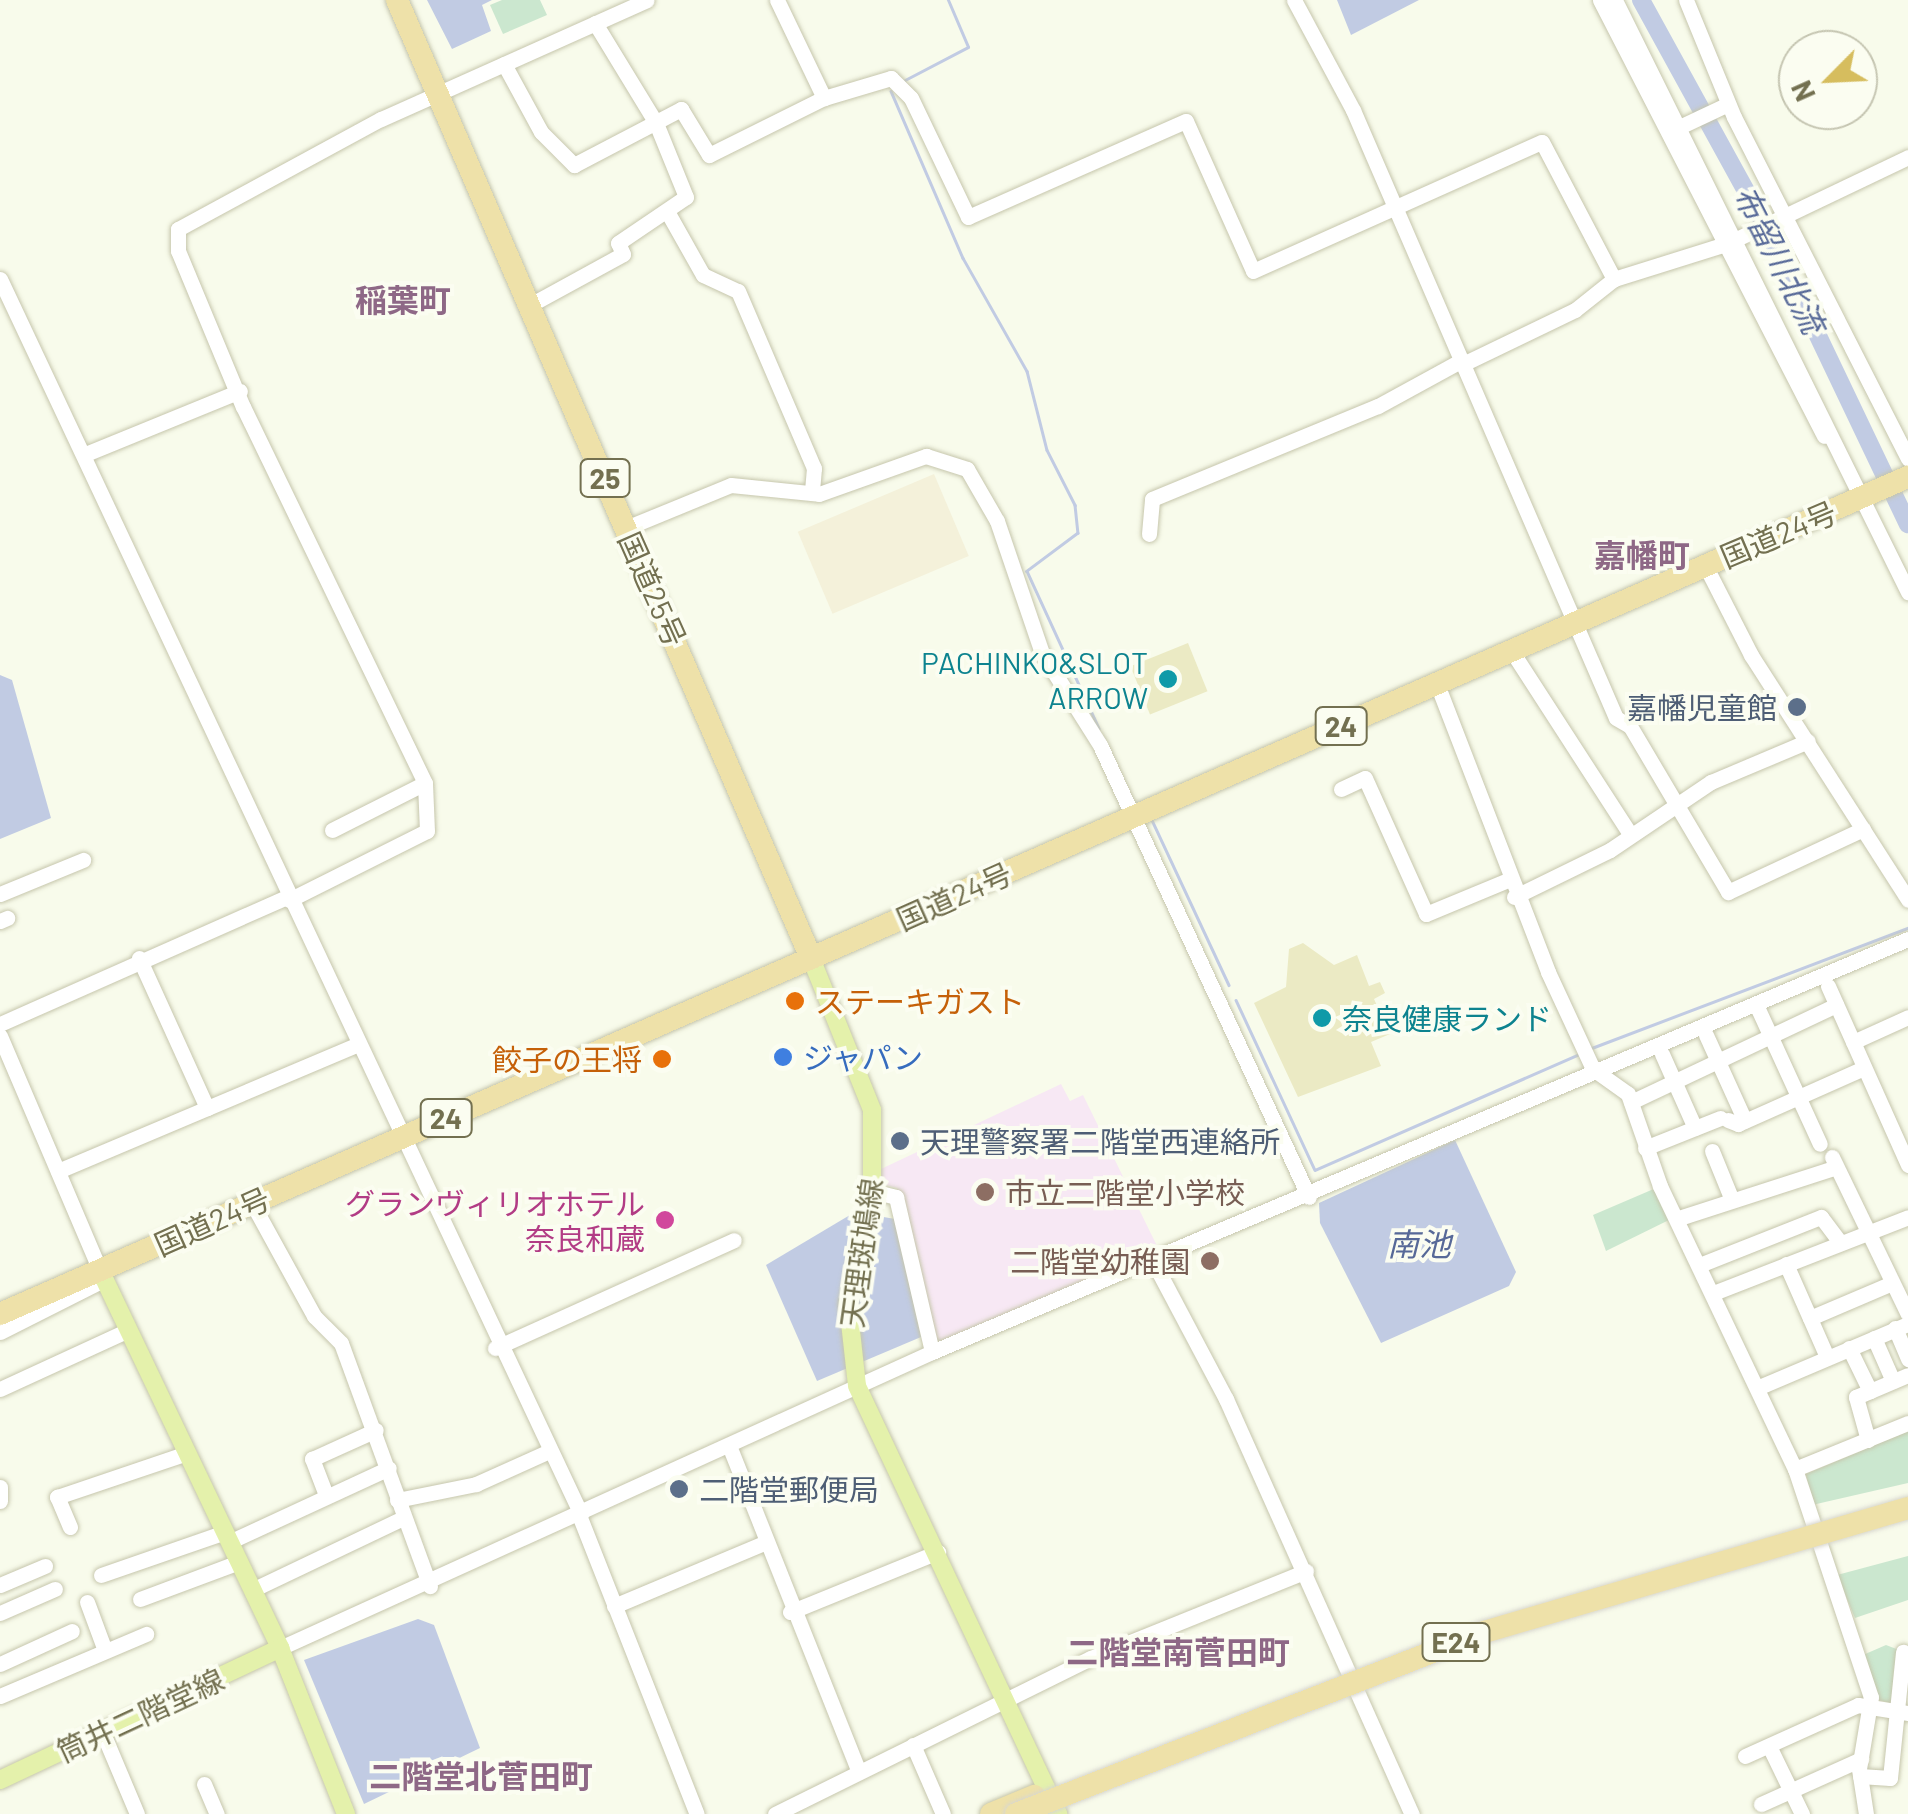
<!DOCTYPE html>
<html>
<head>
<meta charset="utf-8">
<style>
  body { margin:0 }
  #map { position:relative; width:1908px; height:1814px; overflow:hidden; background:#f8fbeb; font-family:Barlow,"Noto Sans JP",sans-serif }
  div>[style] { position:absolute }
  [style*='--x'] { left:calc(var(--x)*1px); top:calc(var(--y)*1px); width:calc(var(--w)*1px); rotate:calc(var(--a)*1deg) }
  .commercial>* { inset:0; background:#f4f1da; transform-origin:0 0 }
  .education>* { inset:0; background:#f7e8f4 }
  .green>* { inset:0; background:#cbe7cf }
  .water>* { inset:0; background:#c1cbe3 }
  .stream>* { height:2.5px; margin:-1.25px; padding:0 1.25px; transform-origin:1.25px; border-radius:1.25px; background:#c1cbe3 }
  .river>* { height:18px; margin:-9px; padding:0 9px; transform-origin:9px; border-radius:9px; background:#c1cbe3 }
  .building>* { inset:0; background:#ebeac4; transform-origin:0 0 }
  .roads { filter:drop-shadow(0 0 2px #c6c6ac) drop-shadow(0 0 2px #c6c6ac) }
  .minor>* { height:15px; margin:-7.5px; padding:0 7.5px; transform-origin:7.5px; border-radius:7.5px; background:#fff }
  .major>* { height:18px; margin:-9px; padding:0 9px; transform-origin:9px; border-radius:9px; background:#e4f1ab }
  .highway>* { height:22px; margin:-11px; padding:0 11px; transform-origin:11px; border-radius:11px; background:#eee1a9 }
  .bridges { filter:drop-shadow(0 0 2px #d8d7ce) drop-shadow(0 0 2px #d8d7ce) }
  .highway-bridge>* { height:22px; margin:-11px; padding:0 11px; transform-origin:11px; border-radius:11px; background:#eee1a9 }
  .dots>* { width:28px; height:28px; translate:-50% -50%; box-sizing:border-box; border:5px solid #fbfdf1; border-radius:50% }
  span { translate:-50% -50%; white-space:nowrap; text-align:center; line-height:1.15; -webkit-text-stroke:8px #fbfdf1; paint-order:stroke }
  .shield-label span { padding:2px 8px; background:#fbfdf1; border:2px solid; border-radius:8px; -webkit-text-stroke-width:0 }
  .shield-label { font-size:28px; color:#737050; font-weight:700 }
  .street-label { font-size:30px; color:#737050 }
  .culture-label { font-size:30px; color:#0d838f }
  .right { translate:-100% -50%; text-align:right }
  .left { translate:0 -50%; text-align:left }
  .service-label { font-size:30px; color:#4e5e75 }
  .food-label { font-size:30px; color:#c56008 }
  .shop-label { font-size:30px; color:#366cbe }
  .education-label { font-size:30px; color:#785e54 }
  .hotel-label { font-size:30px; color:#b23c85 }
  .water-label { font-size:32px; color:#576998; font-style:italic }
  .neighbourhood-label { font-size:32px; color:#8e6886; font-weight:700 }
  .north { position:absolute; left:1778px; top:30px; width:100px; height:100px; box-sizing:border-box; background:#fbfdf1; border:2px solid #c5c5b1; border-radius:50%; rotate:246deg; font-size:28px; font-weight:700; line-height:40px; text-align:center; color:#737050 }
  .north::after { content:''; display:block; margin:auto; width:35px; height:45px; background:#d6bd5e; clip-path:polygon(50% 0,100% 100%,50% 72%,0 100%) }
</style>
</head>
<body>
<div id="map">
  <div class="commercial">
    <div style="left:934px;top:474px;width:89px;height:148px;rotate:67deg"></div>
  </div>
  <div class="education">
    <div style="clip-path:polygon(1061px 1084px,1070px 1101px,1083px 1095px,1159px 1250px,935px 1343px,897px 1188px,881px 1184px,881px 1169px)"></div>
  </div>
  <div class="green">
    <div style="clip-path:polygon(502px 0,540px 0,547px 15px,503px 34px,490px 5px)"></div>
    <div style="clip-path:polygon(1656px 1188px,1673px 1218px,1606px 1251px,1593px 1215px)"></div>
    <div style="clip-path:polygon(1908px 1431px,1908px 1483px,1812px 1505px,1806px 1474px)"></div>
    <div style="clip-path:polygon(1908px 1556px,1908px 1600px,1855px 1618px,1837px 1575px)"></div>
    <div style="clip-path:polygon(1886px 1645px,1899px 1650px,1893px 1704px,1879px 1700px,1863px 1655px)"></div>
  </div>
  <div class="water">
    <div style="clip-path:polygon(427px 0,492px 0,482px 5px,491px 31px,452px 49px)"></div>
    <div style="clip-path:polygon(1337px 0,1419px 0,1351px 35px)"></div>
    <div style="clip-path:polygon(0 675px,12px 680px,51px 818px,0 839px)"></div>
    <div style="clip-path:polygon(1455px 1140px,1516px 1272px,1509px 1286px,1381px 1343px,1320px 1223px,1319px 1203px)"></div>
    <div style="clip-path:polygon(855px 1212px,895px 1219px,921px 1337px,817px 1381px,766px 1265px)"></div>
    <div style="clip-path:polygon(418px 1619px,434px 1625px,480px 1748px,364px 1804px,304px 1660px)"></div>
  </div>
  <div class="stream">
    <div style="--x:905;--y:80;--w:71;--a:-27.6"></div>
    <div style="--x:968;--y:47;--w:51;--a:-113.1"></div>
    <div style="--x:891;--y:91;--w:182;--a:66.7"></div>
    <div style="--x:963;--y:258;--w:130;--a:60.5"></div>
    <div style="--x:1027;--y:371;--w:81;--a:75.8"></div>
    <div style="--x:1047;--y:450;--w:62;--a:63"></div>
    <div style="--x:1075;--y:505;--w:28;--a:84"></div>
    <div style="--x:1078;--y:533;--w:64;--a:143.3"></div>
    <div style="--x:1027;--y:571;--w:173;--a:65.4"></div>
    <div style="--x:1152;--y:820;--w:182;--a:65"></div>
    <div style="--x:1236;--y:1000;--w:187;--a:65.1"></div>
    <div style="--x:1315;--y:1170;--w:286;--a:-23.7"></div>
    <div style="--x:1589;--y:1049;--w:341;--a:-20.8"></div>
  </div>
  <div class="river">
    <div style="--x:1641;--y:0;--w:264;--a:61.2"></div>
    <div style="--x:1768;--y:231;--w:325;--a:64.5"></div>
  </div>
  <div class="building">
    <div style="left:1188px;top:643px;width:52px;height:62px;rotate:68deg"></div>
    <div style="clip-path:polygon(1303px 943px,1334px 965px,1357px 955px,1369px 986px,1380px 982px,1385px 993px,1374px 999px,1390px 1034px,1371px 1042px,1381px 1066px,1298px 1097px,1254px 1003px,1286px 987px,1289px 949px)"></div>
  </div>
  <div class="roads">
    <div class="minor">
      <div style="--x:777;--y:0;--w:109;--a:64.4"></div>
      <div style="--x:1294;--y:0;--w:125;--a:61.8"></div>
      <div style="--x:1353;--y:110;--w:662;--a:66.61"></div>
      <div style="--x:1616;--y:718;--w:16;--a:30"></div>
      <div style="--x:1630;--y:726;--w:193;--a:59.4"></div>
      <div style="--x:1728;--y:892;--w:149;--a:-25"></div>
      <div style="--x:1600;--y:0;--w:490;--a:62.8"></div>
      <div style="--x:1615;--y:0;--w:661;--a:63.67"></div>
      <div style="--x:1686;--y:0;--w:126;--a:67.7"></div>
      <div style="--x:1734;--y:117;--w:383;--a:63"></div>
      <div style="--x:504;--y:64;--w:77;--a:61.4"></div>
      <div style="--x:541;--y:132;--w:47;--a:45"></div>
      <div style="--x:574;--y:165;--w:121;--a:-27.6"></div>
      <div style="--x:681;--y:109;--w:54;--a:58.7"></div>
      <div style="--x:709;--y:155;--w:128;--a:-26.4"></div>
      <div style="--x:824;--y:98;--w:70;--a:-16.6"></div>
      <div style="--x:891;--y:78;--w:28;--a:45"></div>
      <div style="--x:911;--y:98;--w:132;--a:64.4"></div>
      <div style="--x:968;--y:217;--w:238;--a:-23.8"></div>
      <div style="--x:1186;--y:121;--w:164;--a:65.9"></div>
      <div style="--x:1253;--y:271;--w:316;--a:-24.1"></div>
      <div style="--x:1542;--y:142;--w:155;--a:62.3"></div>
      <div style="--x:1673;--y:130;--w:61;--a:-25.3"></div>
      <div style="--x:668;--y:213;--w:71;--a:60.6"></div>
      <div style="--x:703;--y:275;--w:38;--a:25"></div>
      <div style="--x:738;--y:291;--w:193;--a:66.8"></div>
      <div style="--x:814;--y:468;--w:25;--a:95"></div>
      <div style="--x:0;--y:279;--w:1365;--a:64.81"></div>
      <div style="--x:530;--y:305;--w:106;--a:-28.7"></div>
      <div style="--x:623;--y:254;--w:12;--a:-114"></div>
      <div style="--x:618;--y:243;--w:82;--a:-34.1"></div>
      <div style="--x:686;--y:197;--w:80;--a:-112.1"></div>
      <div style="--x:656;--y:123;--w:117;--a:-121.4"></div>
      <div style="--x:1465;--y:363;--w:122;--a:-25.7"></div>
      <div style="--x:1575;--y:310;--w:50;--a:-38.5"></div>
      <div style="--x:1614;--y:279;--w:117;--a:-17.4"></div>
      <div style="--x:1726;--y:244;--w:202;--a:-25.5"></div>
      <div style="--x:88;--y:453;--w:164;--a:-22.2"></div>
      <div style="--x:626;--y:528;--w:113;--a:-22.3"></div>
      <div style="--x:731;--y:485;--w:88;--a:5.8"></div>
      <div style="--x:819;--y:494;--w:114;--a:-19.6"></div>
      <div style="--x:926;--y:456;--w:43;--a:17.6"></div>
      <div style="--x:967;--y:469;--w:60;--a:60"></div>
      <div style="--x:997;--y:521;--w:139;--a:71.2"></div>
      <div style="--x:1042;--y:653;--w:109;--a:57.8"></div>
      <div style="--x:1100;--y:745;--w:498;--a:65.2"></div>
      <div style="--x:1149;--y:534;--w:35;--a:-85"></div>
      <div style="--x:1152;--y:499;--w:244;--a:-22.4"></div>
      <div style="--x:1378;--y:406;--w:96;--a:-28.7"></div>
      <div style="--x:1705;--y:565;--w:101;--a:62.9"></div>
      <div style="--x:1751;--y:655;--w:291;--a:57.3"></div>
      <div style="--x:1511;--y:650;--w:219;--a:57.1"></div>
      <div style="--x:1437;--y:684;--w:309;--a:68.9"></div>
      <div style="--x:1548;--y:972;--w:107;--a:65.1"></div>
      <div style="--x:1593;--y:1069;--w:43;--a:35.5"></div>
      <div style="--x:1628;--y:1094;--w:97;--a:70.8"></div>
      <div style="--x:1660;--y:1186;--w:314;--a:64.5"></div>
      <div style="--x:1795;--y:1469;--w:240;--a:71.6"></div>
      <div style="--x:1871;--y:1697;--w:73;--a:99.5"></div>
      <div style="--x:1859;--y:1769;--w:46;--a:81.2"></div>
      <div style="--x:1341;--y:789;--w:26;--a:-25"></div>
      <div style="--x:1365;--y:778;--w:149;--a:65.8"></div>
      <div style="--x:1426;--y:914;--w:89;--a:-22.5"></div>
      <div style="--x:332;--y:830;--w:104;--a:-26.8"></div>
      <div style="--x:0;--y:894;--w:90;--a:-22.3"></div>
      <div style="--x:1514;--y:897;--w:107;--a:-26.1"></div>
      <div style="--x:1610;--y:850;--w:122;--a:-34"></div>
      <div style="--x:1711;--y:782;--w:105;--a:-22.9"></div>
      <div style="--x:289;--y:900;--w:154;--a:-26.6"></div>
      <div style="--x:427;--y:831;--w:48;--a:-92.4"></div>
      <div style="--x:425;--y:783;--w:418;--a:-115.8"></div>
      <div style="--x:243;--y:407;--w:169;--a:-112.6"></div>
      <div style="--x:178;--y:251;--w:22;--a:-90"></div>
      <div style="--x:178;--y:229;--w:231;--a:-28.5"></div>
      <div style="--x:381;--y:119;--w:291;--a:-24.1"></div>
      <div style="--x:0;--y:921;--w:8;--a:-23"></div>
      <div style="--x:139;--y:958;--w:165;--a:65.6"></div>
      <div style="--x:1828;--y:986;--w:196;--a:65.9"></div>
      <div style="--x:1759;--y:1011;--w:146;--a:65.4"></div>
      <div style="--x:0;--y:1024;--w:314;--a:-23.9"></div>
      <div style="--x:1706;--y:1035;--w:94;--a:65.6"></div>
      <div style="--x:0;--y:1036;--w:254;--a:66.9"></div>
      <div style="--x:1853;--y:1042;--w:60;--a:-24.4"></div>
      <div style="--x:1662;--y:1054;--w:81;--a:66"></div>
      <div style="--x:1631;--y:1102;--w:227;--a:-25.3"></div>
      <div style="--x:1728;--y:1120;--w:11;--a:22"></div>
      <div style="--x:1738;--y:1124;--w:138;--a:-24"></div>
      <div style="--x:1645;--y:1148;--w:81;--a:-21.8"></div>
      <div style="--x:1712;--y:1151;--w:53;--a:67.8"></div>
      <div style="--x:1832;--y:1157;--w:174;--a:64.2"></div>
      <div style="--x:58;--y:1171;--w:324;--a:-22.9"></div>
      <div style="--x:872;--y:1191;--w:25;--a:14"></div>
      <div style="--x:896;--y:1197;--w:159;--a:76.9"></div>
      <div style="--x:252;--y:1203;--w:129;--a:61.2"></div>
      <div style="--x:314;--y:1316;--w:38;--a:45"></div>
      <div style="--x:341;--y:1343;--w:259;--a:69.9"></div>
      <div style="--x:1679;--y:1218;--w:163;--a:-17.9"></div>
      <div style="--x:1154;--y:1263;--w:154;--a:62.1"></div>
      <div style="--x:1226;--y:1399;--w:455;--a:65.9"></div>
      <div style="--x:1702;--y:1264;--w:128;--a:-21.6"></div>
      <div style="--x:1821;--y:1217;--w:31;--a:53"></div>
      <div style="--x:1786;--y:1264;--w:102;--a:66.2"></div>
      <div style="--x:1716;--y:1292;--w:206;--a:-21.3"></div>
      <div style="--x:1810;--y:1318;--w:89;--a:-23.1"></div>
      <div style="--x:1895;--y:1328;--w:34;--a:67"></div>
      <div style="--x:0;--y:1332;--w:111;--a:-26.8"></div>
      <div style="--x:1874;--y:1338;--w:47;--a:66.2"></div>
      <div style="--x:495;--y:1348;--w:262;--a:-24.3"></div>
      <div style="--x:1849;--y:1348;--w:48;--a:64"></div>
      <div style="--x:1757;--y:1388;--w:164;--a:-23"></div>
      <div style="--x:0;--y:1389;--w:141;--a:-24.7"></div>
      <div style="--x:1868;--y:1440;--w:45;--a:-105.6"></div>
      <div style="--x:1856;--y:1397;--w:56;--a:-22.9"></div>
      <div style="--x:730;--y:1448;--w:347;--a:68.3"></div>
      <div style="--x:1795;--y:1469;--w:122;--a:-22.2"></div>
      <div style="--x:0;--y:1487;--w:14;--a:90"></div>
      <div style="--x:326;--y:1495;--w:39;--a:-111"></div>
      <div style="--x:312;--y:1459;--w:70;--a:-24.4"></div>
      <div style="--x:397;--y:1500;--w:81;--a:-11.4"></div>
      <div style="--x:476;--y:1484;--w:76;--a:-24.2"></div>
      <div style="--x:579;--y:1515;--w:321;--a:68.5"></div>
      <div style="--x:70;--y:1527;--w:33;--a:-113"></div>
      <div style="--x:57;--y:1497;--w:137;--a:-18.7"></div>
      <div style="--x:229;--y:1542;--w:176;--a:-24.8"></div>
      <div style="--x:101;--y:1575;--w:131;--a:-19.1"></div>
      <div style="--x:0;--y:1585;--w:49;--a:-22.9"></div>
      <div style="--x:252;--y:1590;--w:165;--a:-25.5"></div>
      <div style="--x:140;--y:1599;--w:106;--a:-20.5"></div>
      <div style="--x:87;--y:1602;--w:49;--a:69.7"></div>
      <div style="--x:614;--y:1606;--w:163;--a:-22.8"></div>
      <div style="--x:790;--y:1612;--w:160;--a:-22.1"></div>
      <div style="--x:0;--y:1613;--w:60;--a:-23.6"></div>
      <div style="--x:280;--y:1648;--w:716;--a:-24.42"></div>
      <div style="--x:932;--y:1352;--w:1060;--a:-22.94"></div>
      <div style="--x:0;--y:1664;--w:79;--a:-24.6"></div>
      <div style="--x:0;--y:1696;--w:159;--a:-23"></div>
      <div style="--x:102;--y:1731;--w:90;--a:67.1"></div>
      <div style="--x:913;--y:1745;--w:75;--a:66.5"></div>
      <div style="--x:1769;--y:1746;--w:76;--a:64.1"></div>
      <div style="--x:1745;--y:1756;--w:124;--a:-24.3"></div>
      <div style="--x:1858;--y:1705;--w:51;--a:9.1"></div>
      <div style="--x:1860;--y:1776;--w:30;--a:4"></div>
      <div style="--x:1890;--y:1778;--w:127;--a:-84.1"></div>
      <div style="--x:204;--y:1784;--w:33;--a:67"></div>
      <div style="--x:1761;--y:1804;--w:110;--a:-24.2"></div>
      <div style="--x:775;--y:1814;--w:352;--a:-26.3"></div>
      <div style="--x:1091;--y:1658;--w:232;--a:-22"></div>
    </div>
    <div class="major">
      <div style="--x:811;--y:958;--w:164;--a:68.1"></div>
      <div style="--x:872;--y:1110;--w:81;--a:90"></div>
      <div style="--x:872;--y:1191;--w:116;--a:102"></div>
      <div style="--x:848;--y:1304;--w:82;--a:83.7"></div>
      <div style="--x:857;--y:1386;--w:473;--a:64.8"></div>
      <div style="--x:100;--y:1270;--w:419;--a:64.5"></div>
      <div style="--x:280;--y:1648;--w:179;--a:68.3"></div>
      <div style="--x:0;--y:1780;--w:310;--a:-25.2"></div>
    </div>
    <div class="highway">
      <div style="--x:397;--y:0;--w:1044;--a:66.63"></div>
      <div style="--x:0;--y:1314;--w:2084;--a:-23.69"></div>
      <div style="--x:991;--y:1814;--w:47;--a:-22.7"></div>
    </div>
  </div>
  <div class="bridges">
    <div class="highway-bridge">
      <div style="--x:1016;--y:1814;--w:502;--a:-21.25"></div>
      <div style="--x:1484;--y:1632;--w:442;--a:-16.3"></div>
    </div>
  </div>
  <div class="dots">
    <div style="left:1168px;top:679px;background:#0f9aa8"></div>
    <div style="left:1797px;top:707px;background:#5c6f8a"></div>
    <div style="left:795px;top:1001px;background:#e8710a"></div>
    <div style="left:1322px;top:1018px;background:#0f9aa8"></div>
    <div style="left:783px;top:1057px;background:#3f7fe0"></div>
    <div style="left:662px;top:1059px;background:#e8710a"></div>
    <div style="left:900px;top:1141px;background:#5c6f8a"></div>
    <div style="left:985px;top:1192px;background:#8d6e63"></div>
    <div style="left:665px;top:1220px;background:#d1479c"></div>
    <div style="left:1210px;top:1261px;background:#8d6e63"></div>
    <div style="left:679px;top:1489px;background:#5c6f8a"></div>
  </div>
  <div class="shield-label">
    <span style="left:605px;top:478px">25</span>
    <span style="left:1341px;top:726px">24</span>
    <span style="left:446px;top:1118px">24</span>
    <span style="left:1456px;top:1642px">E24</span>
  </div>
  <div class="street-label">
    <span style="left:1778px;top:534px;rotate:-23deg">国道24号</span>
    <span style="left:653px;top:589px;rotate:66deg">国道25号</span>
    <span style="left:954px;top:896px;rotate:-24deg">国道24号</span>
    <span style="left:212px;top:1221px;rotate:-24deg">国道24号</span>
    <span style="left:861px;top:1253px;rotate:-82deg">天理斑鳩線</span>
    <span style="left:140px;top:1715px;rotate:-25deg">筒井二階堂線</span>
  </div>
  <div class="culture-label">
    <span class="right" style="left:1148px;top:679px">PACHINKO&amp;SLOT<br>ARROW</span>
    <span class="left" style="left:1342px;top:1018px">奈良健康ランド</span>
  </div>
  <div class="service-label">
    <span class="right" style="left:1777px;top:707px">嘉幡児童館</span>
    <span class="left" style="left:920px;top:1141px">天理警察署二階堂西連絡所</span>
    <span class="left" style="left:699px;top:1489px">二階堂郵便局</span>
  </div>
  <div class="food-label">
    <span class="left" style="left:815px;top:1001px">ステーキガスト</span>
    <span class="right" style="left:642px;top:1059px">餃子の王将</span>
  </div>
  <div class="shop-label">
    <span class="left" style="left:803px;top:1057px">ジャパン</span>
  </div>
  <div class="education-label">
    <span class="left" style="left:1005px;top:1192px">市立二階堂小学校</span>
    <span class="right" style="left:1190px;top:1261px">二階堂幼稚園</span>
  </div>
  <div class="hotel-label">
    <span class="right" style="left:645px;top:1220px">グランヴィリオホテル<br>奈良和蔵</span>
  </div>
  <div class="water-label">
    <span style="left:1780px;top:259px;rotate:63deg">布留川北流</span>
    <span style="left:1419px;top:1243px">南池</span>
  </div>
  <div class="neighbourhood-label">
    <span style="left:403px;top:299px">稲葉町</span>
    <span style="left:1642px;top:554px">嘉幡町</span>
    <span style="left:1178px;top:1651px">二階堂南菅田町</span>
    <span style="left:481px;top:1775px">二階堂北菅田町</span>
  </div>
  <div class="north">N</div>
</div>
</body>
</html>
